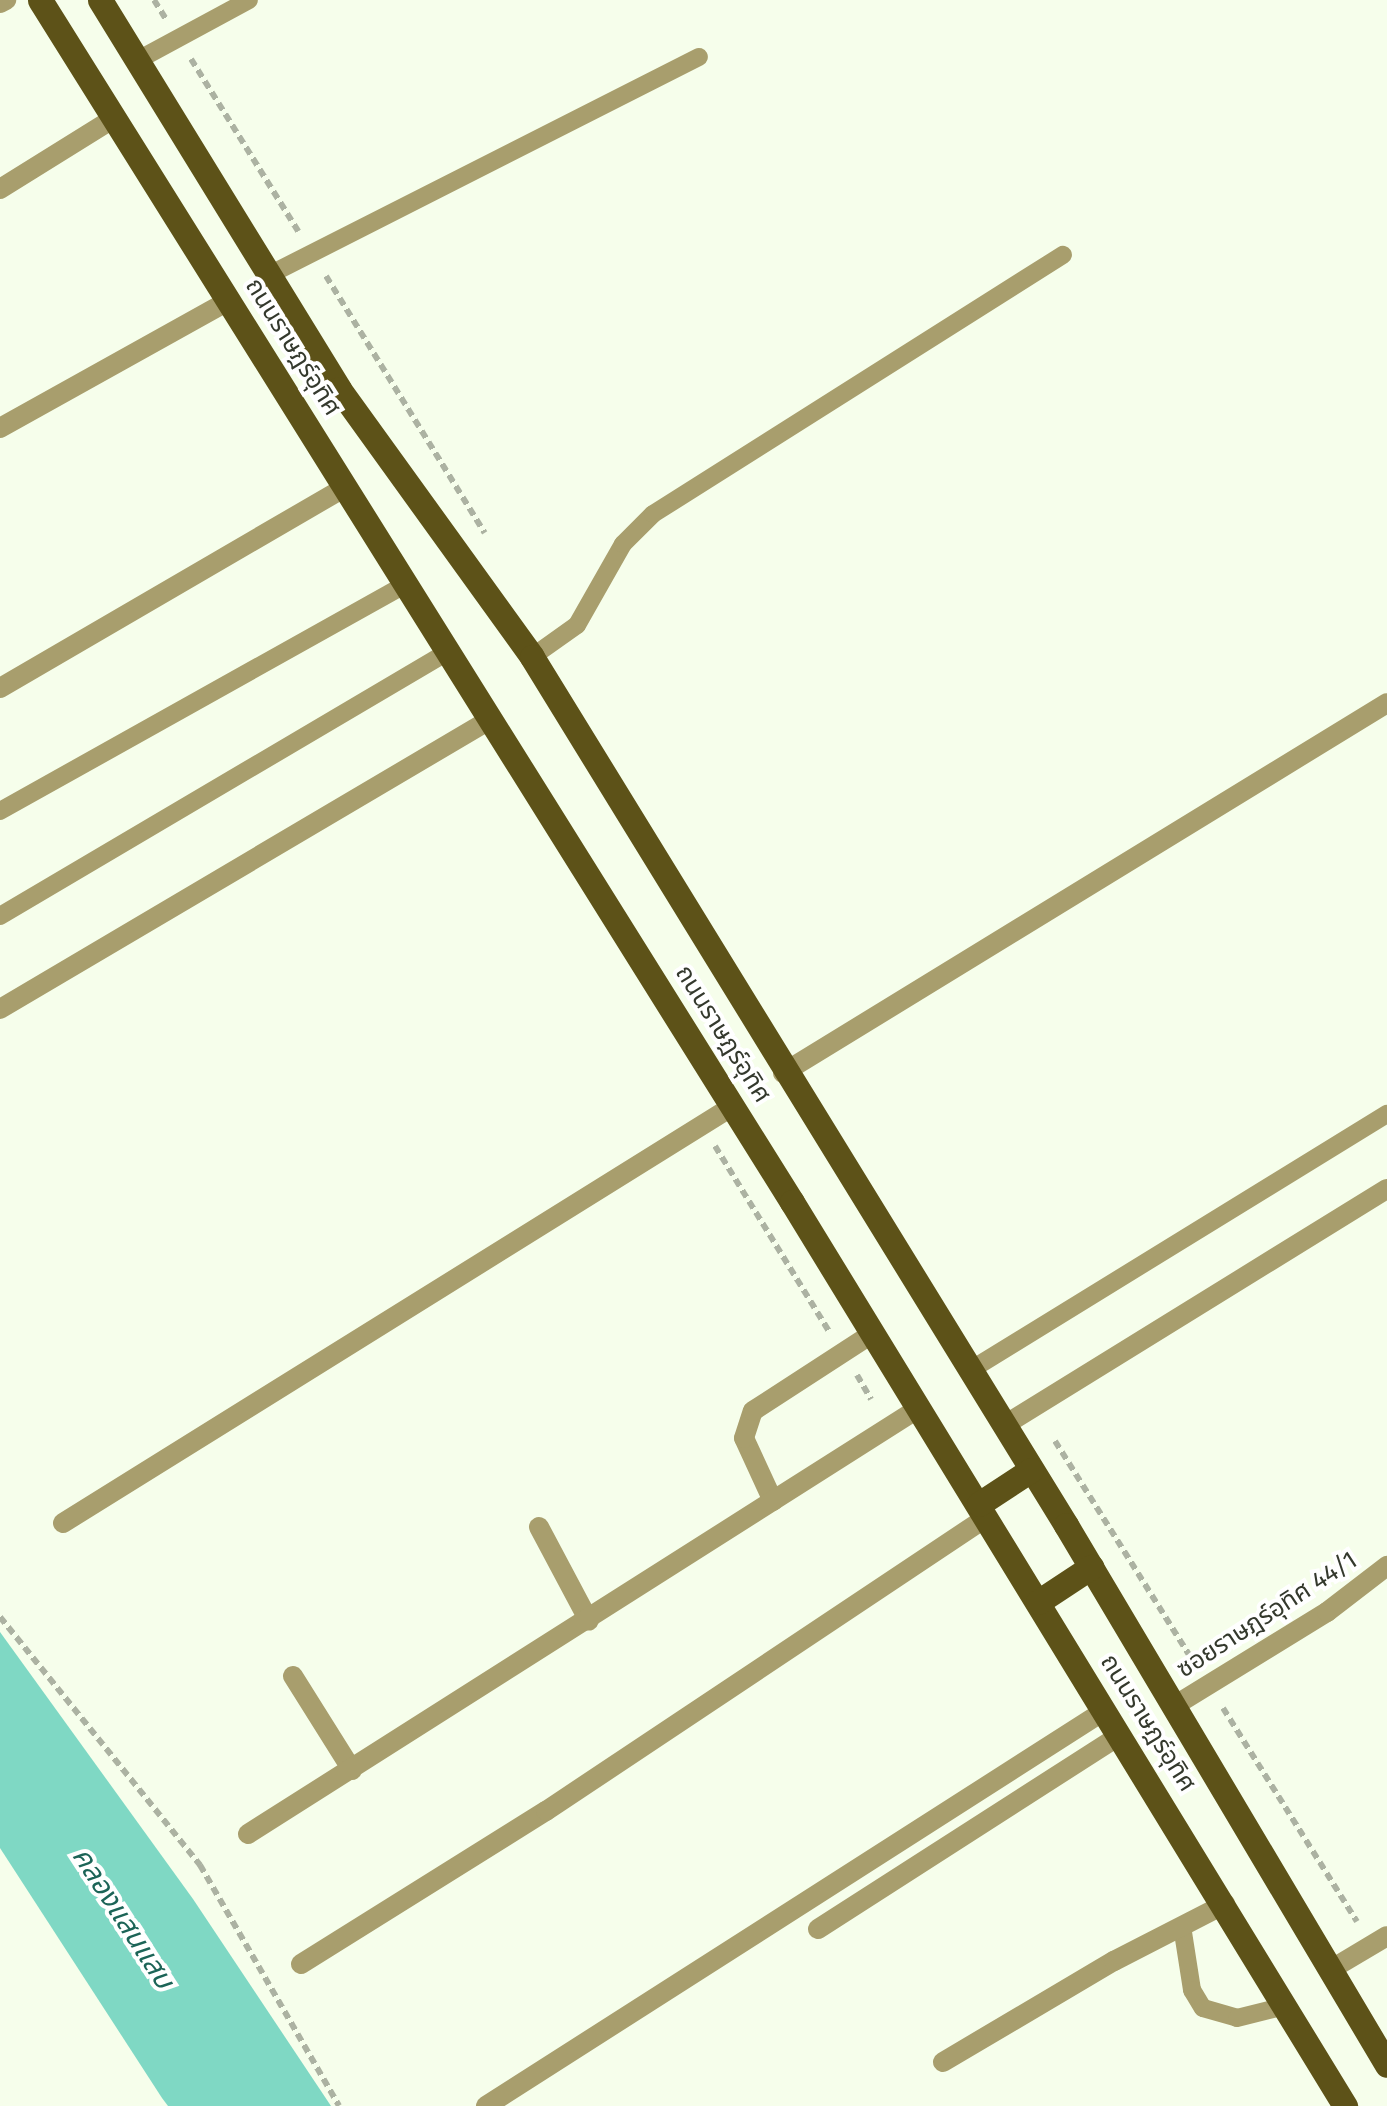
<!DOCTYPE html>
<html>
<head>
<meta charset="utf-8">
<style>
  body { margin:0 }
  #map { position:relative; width:1387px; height:2106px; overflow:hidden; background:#f6feeb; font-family:"Fira Sans","Noto Sans Thai",sans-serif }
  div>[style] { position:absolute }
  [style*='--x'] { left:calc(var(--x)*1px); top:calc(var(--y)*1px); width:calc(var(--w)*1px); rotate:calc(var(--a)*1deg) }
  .water>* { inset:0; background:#7fd8c4 }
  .path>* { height:6px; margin-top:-3px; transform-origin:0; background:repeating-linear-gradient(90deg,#acb2a2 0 8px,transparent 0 13px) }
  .lane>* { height:18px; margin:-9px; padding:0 9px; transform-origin:9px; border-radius:9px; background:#a89e6d }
  .street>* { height:20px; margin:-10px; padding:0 10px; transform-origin:10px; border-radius:10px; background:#a89e6d }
  .primary>* { height:25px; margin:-12.5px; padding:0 12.5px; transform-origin:12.5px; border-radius:12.5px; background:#5d5218 }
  span { translate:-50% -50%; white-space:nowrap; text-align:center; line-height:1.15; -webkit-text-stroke:8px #fff; paint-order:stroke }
  .street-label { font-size:25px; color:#34392d }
  .water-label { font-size:28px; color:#1c6457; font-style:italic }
</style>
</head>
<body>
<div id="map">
  <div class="water">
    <div style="clip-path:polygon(0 1632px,193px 1899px,331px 2106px,168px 2106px,162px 2098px,0 1848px)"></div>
  </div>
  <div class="path">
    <div style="--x:154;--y:0;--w:22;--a:58"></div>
    <div style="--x:191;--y:59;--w:203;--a:58.1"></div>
    <div style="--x:326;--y:276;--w:302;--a:58.3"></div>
    <div style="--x:715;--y:1146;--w:217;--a:58.4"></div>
    <div style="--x:857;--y:1375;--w:28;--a:60"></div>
    <div style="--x:1055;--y:1441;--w:263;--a:57.9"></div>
    <div style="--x:0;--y:1617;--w:319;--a:51.1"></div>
    <div style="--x:200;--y:1865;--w:278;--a:60"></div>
    <div style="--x:1223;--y:1708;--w:252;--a:57.9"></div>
  </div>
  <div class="lane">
    <div style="--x:138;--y:60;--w:126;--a:-28.4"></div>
    <div style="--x:269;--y:275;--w:482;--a:-26.9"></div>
    <div style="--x:532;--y:657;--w:55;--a:-35.4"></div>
    <div style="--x:577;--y:625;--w:93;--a:-60.4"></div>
    <div style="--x:623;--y:544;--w:42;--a:-45"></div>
    <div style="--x:653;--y:514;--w:485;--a:-32.3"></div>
    <div style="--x:0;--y:811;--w:465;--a:-29.2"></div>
    <div style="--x:0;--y:916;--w:521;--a:-30.55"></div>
    <div style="--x:969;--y:1371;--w:491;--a:-31.6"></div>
    <div style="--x:1182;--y:1926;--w:65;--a:81.1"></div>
    <div style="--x:1192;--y:1990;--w:21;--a:59"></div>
    <div style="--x:1203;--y:2008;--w:35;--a:16"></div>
    <div style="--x:1237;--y:2018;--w:49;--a:-14"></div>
  </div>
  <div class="street">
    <div style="--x:0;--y:3;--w:7;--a:-27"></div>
    <div style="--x:0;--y:189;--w:134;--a:-31.9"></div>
    <div style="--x:0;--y:428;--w:261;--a:-29.1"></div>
    <div style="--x:0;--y:688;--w:400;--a:-30.2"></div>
    <div style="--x:0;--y:1009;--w:570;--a:-30.57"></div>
    <div style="--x:783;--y:1073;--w:708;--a:-31.49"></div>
    <div style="--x:1003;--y:1426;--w:451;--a:-31.7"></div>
    <div style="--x:773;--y:1501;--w:69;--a:-114.7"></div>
    <div style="--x:744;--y:1438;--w:28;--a:-72"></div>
    <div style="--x:753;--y:1411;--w:143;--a:-33"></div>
    <div style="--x:63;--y:1523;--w:789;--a:-31.9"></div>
    <div style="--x:539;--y:1527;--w:106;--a:62"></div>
    <div style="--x:293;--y:1676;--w:111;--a:57.9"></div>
    <div style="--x:1174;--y:1706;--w:180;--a:-31.6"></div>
    <div style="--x:1327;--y:1612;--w:76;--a:-37.5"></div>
    <div style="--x:248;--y:1834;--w:795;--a:-32.41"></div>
    <div style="--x:818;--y:1929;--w:359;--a:-32.7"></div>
    <div style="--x:301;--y:1964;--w:289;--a:-32"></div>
    <div style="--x:546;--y:1811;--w:530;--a:-33.69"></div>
    <div style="--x:1330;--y:1970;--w:66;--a:-30.8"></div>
    <div style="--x:943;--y:2062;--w:199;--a:-30.6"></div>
    <div style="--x:1114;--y:1961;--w:125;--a:-27.2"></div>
    <div style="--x:486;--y:2106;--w:733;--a:-32.59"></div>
  </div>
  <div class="primary">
    <div style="--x:40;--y:0;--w:1418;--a:57.97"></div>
    <div style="--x:792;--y:1202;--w:1060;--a:58.54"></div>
    <div style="--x:100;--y:0;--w:457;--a:58.4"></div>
    <div style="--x:339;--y:389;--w:330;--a:54.2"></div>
    <div style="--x:532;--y:657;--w:1019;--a:58.4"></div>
    <div style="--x:1066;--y:1525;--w:628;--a:59.27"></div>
    <div style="--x:979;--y:1504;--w:62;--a:-33.2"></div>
    <div style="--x:1038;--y:1602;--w:64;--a:-33.4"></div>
  </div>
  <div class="street-label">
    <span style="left:293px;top:347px;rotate:58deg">ถนนราษฎร์อุทิศ</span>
    <span style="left:723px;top:1034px;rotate:58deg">ถนนราษฎร์อุทิศ</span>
    <span style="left:1267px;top:1615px;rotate:-33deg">ซอยราษฎร์อุทิศ 44/1</span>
    <span style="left:1148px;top:1723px;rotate:58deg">ถนนราษฎร์อุทิศ</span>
  </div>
  <div class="water-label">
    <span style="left:123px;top:1918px;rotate:57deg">คลองแสนแสบ</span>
  </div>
</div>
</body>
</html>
